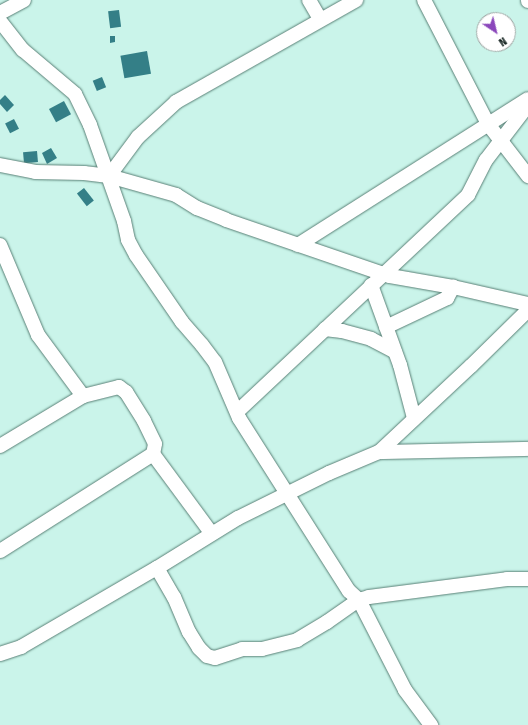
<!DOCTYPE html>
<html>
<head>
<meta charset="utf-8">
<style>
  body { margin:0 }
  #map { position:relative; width:528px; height:725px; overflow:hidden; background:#caf4ea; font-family:"Fira Sans Condensed",sans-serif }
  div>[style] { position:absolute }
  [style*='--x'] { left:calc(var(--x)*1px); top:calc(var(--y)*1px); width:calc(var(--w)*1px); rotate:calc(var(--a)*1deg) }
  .building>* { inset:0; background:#347f87; transform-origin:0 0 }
  .roads { filter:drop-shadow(0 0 1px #598076) drop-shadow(0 0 1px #598076) }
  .minor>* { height:14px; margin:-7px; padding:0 7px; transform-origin:7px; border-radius:7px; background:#fff }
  span { translate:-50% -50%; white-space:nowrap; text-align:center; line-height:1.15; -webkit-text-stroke:3.5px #fff; paint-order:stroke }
  .north { position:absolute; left:476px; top:12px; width:40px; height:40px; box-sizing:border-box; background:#fff; border:1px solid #9da3a1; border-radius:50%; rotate:145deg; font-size:11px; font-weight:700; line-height:16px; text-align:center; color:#091915 }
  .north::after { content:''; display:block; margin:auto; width:14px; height:18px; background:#8b47bb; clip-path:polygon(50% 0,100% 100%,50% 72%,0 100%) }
</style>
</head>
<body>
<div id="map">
  <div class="building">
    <div style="left:119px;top:10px;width:17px;height:11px;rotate:83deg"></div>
    <div style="clip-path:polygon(110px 36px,115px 36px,115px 42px,110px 43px)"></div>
    <div style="left:147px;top:51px;width:23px;height:27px;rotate:80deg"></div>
    <div style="left:102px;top:77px;width:11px;height:10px;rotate:68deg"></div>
    <div style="clip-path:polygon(5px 95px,14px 105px,7px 112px,0 104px,0 100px)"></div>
    <div style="left:64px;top:101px;width:15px;height:17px;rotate:62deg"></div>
    <div style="left:14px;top:119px;width:11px;height:10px;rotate:63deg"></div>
    <div style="clip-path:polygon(51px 148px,57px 158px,47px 164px,42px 153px)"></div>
    <div style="left:37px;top:151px;width:11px;height:14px;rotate:85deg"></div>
    <div style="left:84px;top:188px;width:16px;height:9px;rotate:52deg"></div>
  </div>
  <div class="roads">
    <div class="minor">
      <div style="--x:309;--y:0;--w:22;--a:60"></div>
      <div style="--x:424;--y:0;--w:140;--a:62.7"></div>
      <div style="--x:488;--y:124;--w:66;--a:52.4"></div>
      <div style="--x:528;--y:0;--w:1;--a:90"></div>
      <div style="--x:0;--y:13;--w:27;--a:-28"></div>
      <div style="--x:0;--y:21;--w:37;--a:52"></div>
      <div style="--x:23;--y:50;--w:68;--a:40.2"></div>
      <div style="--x:75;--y:94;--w:34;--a:64"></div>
      <div style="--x:90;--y:125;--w:102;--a:70.5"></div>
      <div style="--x:124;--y:221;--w:19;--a:78"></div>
      <div style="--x:128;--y:240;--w:17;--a:62"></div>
      <div style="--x:136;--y:255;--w:81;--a:55.5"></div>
      <div style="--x:182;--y:322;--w:30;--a:49"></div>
      <div style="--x:202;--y:345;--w:21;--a:53"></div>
      <div style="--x:215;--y:362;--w:61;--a:66.8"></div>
      <div style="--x:239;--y:418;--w:205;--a:57.6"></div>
      <div style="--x:349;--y:591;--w:13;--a:42"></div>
      <div style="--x:359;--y:600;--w:10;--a:-17"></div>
      <div style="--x:369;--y:597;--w:139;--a:-7.4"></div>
      <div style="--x:507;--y:579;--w:21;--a:0"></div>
      <div style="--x:0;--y:165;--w:36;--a:11"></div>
      <div style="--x:35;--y:172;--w:49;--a:1.2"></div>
      <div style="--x:84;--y:173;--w:25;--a:7"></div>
      <div style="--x:109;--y:176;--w:70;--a:15.8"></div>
      <div style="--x:176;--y:195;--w:25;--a:32"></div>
      <div style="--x:197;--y:208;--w:31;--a:22"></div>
      <div style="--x:226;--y:220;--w:173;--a:18.9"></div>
      <div style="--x:390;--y:276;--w:64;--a:9.9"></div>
      <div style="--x:453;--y:287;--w:77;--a:12.8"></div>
      <div style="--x:109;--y:176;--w:49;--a:-53.4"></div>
      <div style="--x:138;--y:137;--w:52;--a:-42.6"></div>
      <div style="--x:176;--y:102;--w:207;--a:-29.5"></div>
      <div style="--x:0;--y:245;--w:98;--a:67.1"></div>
      <div style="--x:38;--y:335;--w:76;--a:53.6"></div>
      <div style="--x:298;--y:245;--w:272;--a:-32.4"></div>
      <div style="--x:371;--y:285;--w:85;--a:70.1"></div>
      <div style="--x:400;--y:365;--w:55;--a:75.2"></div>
      <div style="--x:386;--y:327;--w:68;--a:-25.4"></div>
      <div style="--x:447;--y:298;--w:13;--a:-61"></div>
      <div style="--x:325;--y:329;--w:17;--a:7"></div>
      <div style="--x:342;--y:331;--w:30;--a:15"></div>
      <div style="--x:371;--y:339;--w:27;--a:28"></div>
      <div style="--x:237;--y:412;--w:317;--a:-43.2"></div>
      <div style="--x:468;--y:195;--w:39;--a:-63"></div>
      <div style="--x:486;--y:160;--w:69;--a:-52.6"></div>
      <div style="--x:0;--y:446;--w:97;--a:-31.1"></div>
      <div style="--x:83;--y:396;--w:37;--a:-14"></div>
      <div style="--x:119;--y:387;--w:9;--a:36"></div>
      <div style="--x:126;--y:392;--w:34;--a:58"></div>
      <div style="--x:144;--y:421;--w:25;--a:64"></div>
      <div style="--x:155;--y:444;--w:10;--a:101"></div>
      <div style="--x:153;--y:454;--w:181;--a:147.6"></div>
      <div style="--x:379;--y:452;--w:149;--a:-1.2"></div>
      <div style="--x:153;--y:454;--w:99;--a:53.6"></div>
      <div style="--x:157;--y:568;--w:34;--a:60"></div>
      <div style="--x:174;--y:597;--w:38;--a:67"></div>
      <div style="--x:189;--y:632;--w:19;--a:58"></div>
      <div style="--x:199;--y:648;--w:11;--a:45"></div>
      <div style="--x:207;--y:656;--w:8;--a:14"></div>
      <div style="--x:215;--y:658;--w:28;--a:-18"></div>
      <div style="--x:242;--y:649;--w:20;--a:0"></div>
      <div style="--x:262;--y:649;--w:36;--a:-14"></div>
      <div style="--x:297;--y:640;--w:35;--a:-31"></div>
      <div style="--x:327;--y:622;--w:39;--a:-35"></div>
      <div style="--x:359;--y:600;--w:101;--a:62.9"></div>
      <div style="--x:405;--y:690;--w:44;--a:53.4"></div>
      <div style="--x:0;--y:654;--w:22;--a:-18"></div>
      <div style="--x:21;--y:647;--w:157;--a:-30.2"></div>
      <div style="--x:157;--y:568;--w:95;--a:-31.7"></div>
      <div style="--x:238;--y:518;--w:102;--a:-26.3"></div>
      <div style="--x:329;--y:473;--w:54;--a:-22.8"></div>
      <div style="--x:379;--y:452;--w:126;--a:-43.1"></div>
      <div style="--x:471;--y:366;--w:80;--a:-44.5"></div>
    </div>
  </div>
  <div class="north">N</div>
</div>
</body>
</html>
